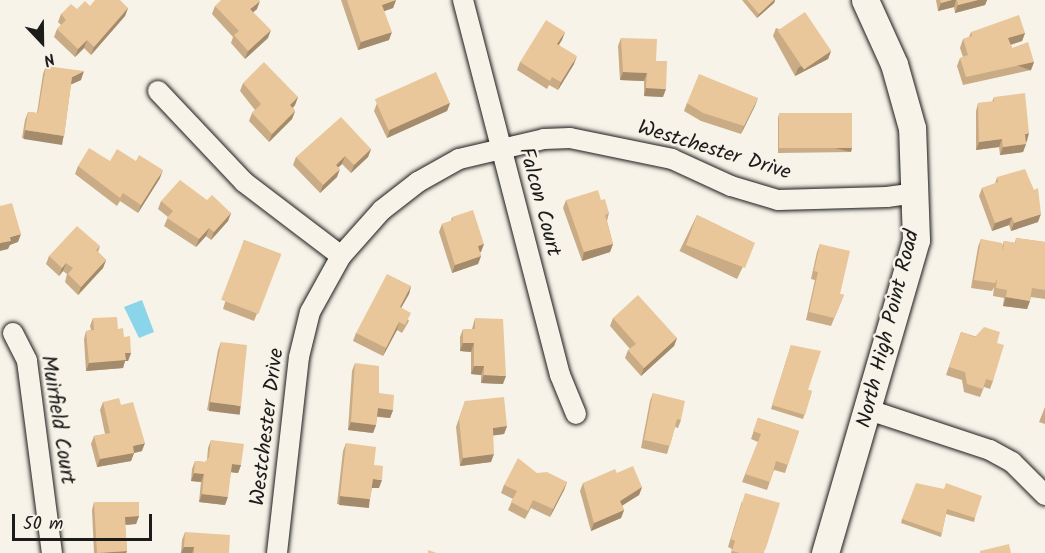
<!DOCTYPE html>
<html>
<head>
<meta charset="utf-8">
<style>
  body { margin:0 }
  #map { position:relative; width:1045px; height:553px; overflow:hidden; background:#f7f3e8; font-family:Kalam,sans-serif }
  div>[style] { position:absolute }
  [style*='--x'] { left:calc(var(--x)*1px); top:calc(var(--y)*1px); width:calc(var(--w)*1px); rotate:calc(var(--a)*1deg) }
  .water>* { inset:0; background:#8ad5ea }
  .roads { filter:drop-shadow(0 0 2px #1c1c1c) drop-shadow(0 0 2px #1c1c1c) }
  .street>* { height:20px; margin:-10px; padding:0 10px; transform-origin:10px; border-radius:10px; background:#f7f3e8 }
  .secondary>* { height:27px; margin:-13.5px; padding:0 13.5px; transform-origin:13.5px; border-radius:13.5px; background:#f7f3e8 }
  .wall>* { inset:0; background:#c9ab85; transform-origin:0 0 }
  .shaded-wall>* { inset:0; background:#a48b6c; transform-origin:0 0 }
  .building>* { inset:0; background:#eac79b; transform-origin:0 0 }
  span { translate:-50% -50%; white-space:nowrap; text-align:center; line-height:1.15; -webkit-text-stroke:5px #f7f3e8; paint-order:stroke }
  .street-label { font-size:21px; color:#1c1c1c }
  .north { position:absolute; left:12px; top:12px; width:60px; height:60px; -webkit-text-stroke:4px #f7f3e8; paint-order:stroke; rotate:158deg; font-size:16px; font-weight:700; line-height:24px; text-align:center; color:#1c1c1c }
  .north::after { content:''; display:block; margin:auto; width:21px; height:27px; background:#1c1c1c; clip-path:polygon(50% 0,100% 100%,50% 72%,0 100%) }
  .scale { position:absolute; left:12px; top:514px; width:140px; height:27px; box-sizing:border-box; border:3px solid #1c1c1c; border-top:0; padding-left:8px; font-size:18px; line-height:21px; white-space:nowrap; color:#1c1c1c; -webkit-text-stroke:4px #f7f3e8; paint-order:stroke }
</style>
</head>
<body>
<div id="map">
  <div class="water">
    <div style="clip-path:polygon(142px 300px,154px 332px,139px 338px,124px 307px)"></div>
  </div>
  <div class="roads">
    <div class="street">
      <div style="--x:463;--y:0;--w:387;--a:75.5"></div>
      <div style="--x:560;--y:375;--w:42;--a:67.7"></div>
      <div style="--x:158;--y:91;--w:125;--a:46.6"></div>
      <div style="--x:244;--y:182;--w:122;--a:37.3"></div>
      <div style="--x:13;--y:333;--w:31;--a:63"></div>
      <div style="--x:27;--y:361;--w:194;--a:82.6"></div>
      <div style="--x:869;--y:410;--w:127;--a:18.3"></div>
      <div style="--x:990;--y:450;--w:25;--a:29"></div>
      <div style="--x:1012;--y:462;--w:47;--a:45"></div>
      <div style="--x:277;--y:553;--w:197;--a:-83.6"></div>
      <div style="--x:299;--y:357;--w:46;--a:-76.3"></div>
      <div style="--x:310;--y:312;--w:64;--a:-61"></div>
      <div style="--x:341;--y:256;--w:62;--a:-48.3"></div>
      <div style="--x:382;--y:210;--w:46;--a:-37.9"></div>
      <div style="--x:418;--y:182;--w:47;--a:-29.3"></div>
      <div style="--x:459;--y:159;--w:87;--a:-13.2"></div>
      <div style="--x:544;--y:139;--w:26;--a:-2"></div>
      <div style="--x:570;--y:138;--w:104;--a:11.6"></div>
      <div style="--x:672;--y:159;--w:65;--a:24.6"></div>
      <div style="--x:731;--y:186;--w:49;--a:16.6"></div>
      <div style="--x:778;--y:200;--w:109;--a:-1.6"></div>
      <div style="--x:887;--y:197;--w:30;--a:-8"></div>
    </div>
    <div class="secondary">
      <div style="--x:825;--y:553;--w:326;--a:-73.8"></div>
      <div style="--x:916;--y:240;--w:112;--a:-92"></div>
      <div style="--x:912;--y:128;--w:66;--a:-105.7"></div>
      <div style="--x:894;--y:64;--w:70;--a:-114.4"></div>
    </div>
  </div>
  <div class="wall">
    <div style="clip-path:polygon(341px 0,396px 0,393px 8px,384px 11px,389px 40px,358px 50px)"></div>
    <div style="clip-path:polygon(742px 0,775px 0,774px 3px,757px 18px)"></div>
    <div style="clip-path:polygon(936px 0,987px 0,985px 5px,955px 13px,954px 7px,938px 11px)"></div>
    <div style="clip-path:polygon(90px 6px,128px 8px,125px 16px,91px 55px,84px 48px,75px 57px,54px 37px,57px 29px,61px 25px,58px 22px,61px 14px)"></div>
    <div style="clip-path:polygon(215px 6px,257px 9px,253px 12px,268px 38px,245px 59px,231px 43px,233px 37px,212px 14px)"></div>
    <div style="clip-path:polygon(776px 28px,831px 51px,828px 59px,795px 76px,773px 36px)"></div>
    <div style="clip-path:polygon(565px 32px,559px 45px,574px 64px,558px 90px,549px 85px,547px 89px,517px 70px,520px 62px)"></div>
    <div style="clip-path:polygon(971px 32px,1025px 33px,1022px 41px,1011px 45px,1012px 48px,1034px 62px,1031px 70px,963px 85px,957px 66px,960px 58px,963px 57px,960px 48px,963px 39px,969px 37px)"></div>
    <div style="clip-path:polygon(621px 38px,656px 61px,663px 97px,644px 96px,644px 81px,620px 80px,618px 46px)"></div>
    <div style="clip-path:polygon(46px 66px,81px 80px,71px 84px,64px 136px,61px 144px,22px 138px,25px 120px,28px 112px,37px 113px,43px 74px)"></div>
    <div style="clip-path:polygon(243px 83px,298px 97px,295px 105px,293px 108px,295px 111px,292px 119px,269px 142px,249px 121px,252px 113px,255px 110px,240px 91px)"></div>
    <div style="clip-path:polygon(994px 97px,1027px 141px,1023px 152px,1000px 155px,999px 147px,976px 150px,976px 111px,978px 103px,992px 102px)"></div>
    <div style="clip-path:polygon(758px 98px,741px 134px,701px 121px,684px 111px,687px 103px)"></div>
    <div style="clip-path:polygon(377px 103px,450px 103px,447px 111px,387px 138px,374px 111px)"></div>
    <div style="clip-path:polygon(779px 114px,851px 152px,778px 153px,778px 118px)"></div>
    <div style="clip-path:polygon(371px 149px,368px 157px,351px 173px,342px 164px,338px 167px,337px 177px,320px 193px,293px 165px,296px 157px)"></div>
    <div style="clip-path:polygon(110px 161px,160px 178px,138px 213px,120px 201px,117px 206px,75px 174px,78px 166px)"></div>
    <div style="clip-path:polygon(997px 177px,1038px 222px,1011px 231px,1009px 225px,992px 231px,979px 196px,982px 188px,995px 184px)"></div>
    <div style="clip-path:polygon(207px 200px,231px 213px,228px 221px,211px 240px,206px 236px,196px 247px,164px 226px,168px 217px,158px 209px,161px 201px)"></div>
    <div style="clip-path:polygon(566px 200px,601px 200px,609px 213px,607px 221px,613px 244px,610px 252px,582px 261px,563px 208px)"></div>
    <div style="left:697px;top:215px;width:64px;height:40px;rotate:26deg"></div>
    <div style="clip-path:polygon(452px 217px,484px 244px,480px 252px,481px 256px,478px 264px,452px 273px,439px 232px,442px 224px,451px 221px)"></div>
    <div style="clip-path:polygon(1016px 238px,1045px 242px,1045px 299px,1031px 297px,1027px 309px,1003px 306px,1004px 298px,993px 296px,994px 287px,992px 291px,971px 288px,978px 247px,981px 239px,1002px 246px,1004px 241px,1015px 243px)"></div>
    <div style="clip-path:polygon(244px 240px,281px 254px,254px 321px,223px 309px)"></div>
    <div style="clip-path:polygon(820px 244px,840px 294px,844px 295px,831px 326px,806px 320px,815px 280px,811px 279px,817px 252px)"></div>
    <div style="clip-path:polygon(100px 246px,98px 252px,106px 260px,103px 268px,78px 295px,65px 282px,67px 274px,63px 271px,59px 276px,46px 264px,49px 256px)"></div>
    <div style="clip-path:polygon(411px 286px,409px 294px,401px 308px,409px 321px,402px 333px,397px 330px,383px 356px,353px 341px,356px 333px)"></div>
    <div style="clip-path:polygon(93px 318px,118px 329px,124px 337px,131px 353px,128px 361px,125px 361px,123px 368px,86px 371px,84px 339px,86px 331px,91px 330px,90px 326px)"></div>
    <div style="clip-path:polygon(475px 318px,503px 384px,481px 383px,481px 375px,471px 374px,471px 352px,460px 351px,460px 337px,463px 329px,472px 329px)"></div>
    <div style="clip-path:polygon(613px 318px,677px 338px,674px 346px,641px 376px,625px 358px,628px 350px,630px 349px,610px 326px)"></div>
    <div style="clip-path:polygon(961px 332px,997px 343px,993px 381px,990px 389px,984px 387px,980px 397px,964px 392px,962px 380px,946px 375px)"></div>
    <div style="clip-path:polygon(221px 342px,238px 414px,207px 410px,218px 350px)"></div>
    <div style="clip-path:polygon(791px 345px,808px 390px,812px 391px,803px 419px,771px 409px)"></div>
    <div style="clip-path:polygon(355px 363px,393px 410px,390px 418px,377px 417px,376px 425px,373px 433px,348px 430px,352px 371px)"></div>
    <div style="clip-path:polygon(653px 393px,681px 420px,678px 428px,675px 427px,667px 454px,641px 448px,650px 401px)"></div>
    <div style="clip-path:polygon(465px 401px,507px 426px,504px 434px,493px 435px,491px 462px,460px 466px,456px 427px)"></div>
    <div style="clip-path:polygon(103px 402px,121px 405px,142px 451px,134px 453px,131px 461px,97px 467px,91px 444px,94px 436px,105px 434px,100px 410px)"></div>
    <div style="clip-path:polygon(1045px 407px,1045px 424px,1039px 422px)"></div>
    <div style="clip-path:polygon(758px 418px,799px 431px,785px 473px,774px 470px,767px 490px,742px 482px,758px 442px,751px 439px)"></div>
    <div style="clip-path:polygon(211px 440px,241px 465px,238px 473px,231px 472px,225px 505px,199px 502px,201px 482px,191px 481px,192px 469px,195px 461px,205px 462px,207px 460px,208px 448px)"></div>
    <div style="clip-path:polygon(346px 443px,374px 465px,379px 488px,372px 488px,370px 499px,367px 507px,337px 504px,343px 451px)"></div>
    <div style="clip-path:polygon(537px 473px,567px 482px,564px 490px,550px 517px,531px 508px,525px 519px,508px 510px,513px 499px,501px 493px,504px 485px)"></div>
    <div style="clip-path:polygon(617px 473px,642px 487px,639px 495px,622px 505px,624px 510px,621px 518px,591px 531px,580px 491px,583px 483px)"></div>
    <div style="clip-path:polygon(944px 489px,975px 518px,974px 522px,946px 514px,941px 537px,901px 523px,902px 519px)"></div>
    <div style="clip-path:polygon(742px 501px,764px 553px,731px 553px,732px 549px,728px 547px)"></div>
    <div style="clip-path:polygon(94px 502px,139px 516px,136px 524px,125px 525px,127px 551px,126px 553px,94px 553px,92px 510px)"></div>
    <div style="clip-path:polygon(185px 532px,229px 553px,181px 553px,182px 540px)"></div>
  </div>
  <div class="shaded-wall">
    <div style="clip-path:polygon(396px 0,393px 8px,379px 13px,382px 5px)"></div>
    <div style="clip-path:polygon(774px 0,775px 0,774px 3px,757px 18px,759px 14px)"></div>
    <div style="clip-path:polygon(952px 0,956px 0,954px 7px,938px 11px,941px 3px)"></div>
    <div style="clip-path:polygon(978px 0,987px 0,985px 5px,955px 13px,958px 5px)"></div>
    <div style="clip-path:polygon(260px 1px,257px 9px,248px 17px,250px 9px)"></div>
    <div style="clip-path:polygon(128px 8px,125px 16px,91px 55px,94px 47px)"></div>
    <div style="clip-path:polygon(271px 30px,268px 38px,245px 59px,248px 51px)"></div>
    <div style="clip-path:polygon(392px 32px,389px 40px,358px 50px,361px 42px)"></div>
    <div style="clip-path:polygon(565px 32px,562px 40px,554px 52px,557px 44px)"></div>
    <div style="clip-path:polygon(1025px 33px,1022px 41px,1005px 46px,1008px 38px)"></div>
    <div style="clip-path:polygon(87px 40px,84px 48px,75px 57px,78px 49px)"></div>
    <div style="clip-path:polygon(831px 51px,828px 59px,795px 76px,798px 68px)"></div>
    <div style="clip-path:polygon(577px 56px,574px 64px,558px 90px,561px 82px)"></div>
    <div style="left:1034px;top:62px;width:9px;height:70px;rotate:111deg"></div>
    <div style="clip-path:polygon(84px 71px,81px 80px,70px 85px,72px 77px)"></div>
    <div style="clip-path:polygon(623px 72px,647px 73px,644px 81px,620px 80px)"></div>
    <div style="clip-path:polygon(646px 88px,666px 89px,663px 97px,644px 96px)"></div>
    <div style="clip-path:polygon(298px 97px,295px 105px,287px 113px,290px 105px)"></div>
    <div style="clip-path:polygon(758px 98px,755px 106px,741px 134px,744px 126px)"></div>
    <div style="clip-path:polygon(450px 103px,447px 111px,387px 138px,390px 130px)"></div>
    <div style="clip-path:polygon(295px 111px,292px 119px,269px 142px,272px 134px)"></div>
    <div style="left:25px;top:130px;width:39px;height:9px;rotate:9deg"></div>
    <div style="clip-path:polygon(1029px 133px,1027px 141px,1022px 142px,1025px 134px)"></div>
    <div style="clip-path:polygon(1002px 139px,999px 147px,976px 150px,979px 142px)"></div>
    <div style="clip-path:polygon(1026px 144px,1023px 152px,1000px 155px,1003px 147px)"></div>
    <div style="left:852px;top:148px;width:4px;height:73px;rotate:104deg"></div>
    <div style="clip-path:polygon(371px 149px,368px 157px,351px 173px,354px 165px)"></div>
    <div style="clip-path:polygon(345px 156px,342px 164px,333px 173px,336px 165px)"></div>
    <div style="clip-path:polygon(340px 169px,337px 177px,320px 193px,323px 185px)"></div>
    <div style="clip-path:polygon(163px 170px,160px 178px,138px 213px,141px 205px)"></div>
    <div style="clip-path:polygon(231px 213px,228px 221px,211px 240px,214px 232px)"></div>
    <div style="clip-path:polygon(1041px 214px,1038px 222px,1011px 231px,1014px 223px)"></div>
    <div style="clip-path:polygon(1012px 217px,1009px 225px,992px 231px,995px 223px)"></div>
    <div style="clip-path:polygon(209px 228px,206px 236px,196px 247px,199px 239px)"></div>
    <div style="clip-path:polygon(21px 234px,18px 242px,10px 245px,8px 249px,0 251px,0 243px,10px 237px)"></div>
    <div style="clip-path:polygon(484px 244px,481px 252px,475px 254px,478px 246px)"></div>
    <div style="clip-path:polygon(613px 244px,610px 252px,582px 261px,584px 252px)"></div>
    <div style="clip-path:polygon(481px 256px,478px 264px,452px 273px,455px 265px)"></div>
    <div style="clip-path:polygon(106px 260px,103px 268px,78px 295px,81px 287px)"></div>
    <div style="clip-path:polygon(66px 263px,63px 271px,59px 276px,62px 268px)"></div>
    <div style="clip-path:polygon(411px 286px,409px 294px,397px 315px,400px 307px)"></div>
    <div style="clip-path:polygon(1006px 297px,1030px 301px,1027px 309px,1003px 306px)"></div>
    <div style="clip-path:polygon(399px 322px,397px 330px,383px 356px,386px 348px)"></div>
    <div style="clip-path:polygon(677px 338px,674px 346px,641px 376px,644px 368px)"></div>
    <div style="clip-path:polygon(463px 343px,474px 343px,471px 352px,460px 351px)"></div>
    <div style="clip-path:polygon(125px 353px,131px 353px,128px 361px,125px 361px,123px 368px,86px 371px,89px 363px)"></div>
    <div style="clip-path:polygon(474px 366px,484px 366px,481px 375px,471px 374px)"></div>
    <div style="clip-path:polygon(484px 375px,506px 376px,503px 384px,481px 383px)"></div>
    <div style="left:210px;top:402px;width:31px;height:9px;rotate:7deg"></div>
    <div style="clip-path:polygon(378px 408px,393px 410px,390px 418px,375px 416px)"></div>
    <div style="clip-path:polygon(351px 422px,376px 425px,373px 433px,348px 430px)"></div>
    <div style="clip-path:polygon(507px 426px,504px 434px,490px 436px,493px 428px)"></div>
    <div style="clip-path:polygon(145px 443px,142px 451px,134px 453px,131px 461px,97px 467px,100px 459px,133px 446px)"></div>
    <div style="clip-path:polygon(494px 454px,491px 462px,460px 466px,463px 458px)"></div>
    <div style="clip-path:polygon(232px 464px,241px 465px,238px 473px,229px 472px)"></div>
    <div style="clip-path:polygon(194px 473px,204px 474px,201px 482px,191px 481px)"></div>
    <div style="clip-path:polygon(373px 479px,382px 480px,379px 488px,370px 488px)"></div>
    <div style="clip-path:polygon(567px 482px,564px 490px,550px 517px,553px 509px)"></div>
    <div style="clip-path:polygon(642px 487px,639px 495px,617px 509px,620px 501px)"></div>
    <div style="clip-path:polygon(202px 494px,228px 497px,225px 505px,199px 502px)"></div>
    <div style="left:340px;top:496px;width:30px;height:9px;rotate:6deg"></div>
    <div style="clip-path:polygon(624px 510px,621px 518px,591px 531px,594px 523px)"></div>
    <div style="clip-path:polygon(139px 516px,136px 524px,122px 525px,125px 517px)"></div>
    <div style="clip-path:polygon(184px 547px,194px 547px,192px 553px,181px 553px)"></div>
    <div style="clip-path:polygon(127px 551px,126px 553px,97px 553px)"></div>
  </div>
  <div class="building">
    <div style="clip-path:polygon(95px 0,120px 0,128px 8px,94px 47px,87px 40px,78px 49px,57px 29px,66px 20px,61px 14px,71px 4px,77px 9px,85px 1px,90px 6px)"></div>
    <div style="clip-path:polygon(221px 0,259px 0,260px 1px,250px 9px,271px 30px,248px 51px,234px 35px,239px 31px,215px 6px)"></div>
    <div style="clip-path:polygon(347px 0,396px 0,382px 5px,392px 32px,361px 42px)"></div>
    <div style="clip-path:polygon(747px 0,774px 0,759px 14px)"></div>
    <div style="clip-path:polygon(940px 0,952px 0,941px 3px)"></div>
    <div style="clip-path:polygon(957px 0,978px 0,958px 5px)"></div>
    <div style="left:805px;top:12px;width:47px;height:33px;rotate:56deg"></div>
    <div style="clip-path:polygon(1019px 15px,1025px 33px,1008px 38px,1012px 48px,1028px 42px,1034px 62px,966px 77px,960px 58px,968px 55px,963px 39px,972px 36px,971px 32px)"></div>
    <div style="clip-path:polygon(546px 20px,565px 32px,557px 44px,577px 56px,561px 82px,552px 77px,550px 81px,520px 62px)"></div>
    <div style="clip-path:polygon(621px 38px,657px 39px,656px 61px,667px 61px,666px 89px,646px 88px,647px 73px,623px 72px)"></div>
    <div style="clip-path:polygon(264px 62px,298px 97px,290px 105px,295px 111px,272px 134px,252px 113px,261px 104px,243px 83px)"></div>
    <div style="clip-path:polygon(46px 66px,84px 71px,72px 77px,64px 136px,25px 130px,28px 112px,38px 113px)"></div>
    <div style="left:436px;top:72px;width:34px;height:67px;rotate:66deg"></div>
    <div style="clip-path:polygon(699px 74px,758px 98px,744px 126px,703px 113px,687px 103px)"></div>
    <div style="clip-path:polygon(1025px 93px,1029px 133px,1025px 134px,1026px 144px,1003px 147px,1002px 139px,979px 142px,978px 103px,994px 101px,994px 97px)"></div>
    <div style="left:852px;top:113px;width:35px;height:73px;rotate:90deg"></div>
    <div style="clip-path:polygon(341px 117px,371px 149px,354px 165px,345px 156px,336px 165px,340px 169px,323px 185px,296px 157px)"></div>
    <div style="clip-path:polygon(89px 148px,110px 161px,117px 149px,136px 161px,139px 155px,163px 170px,141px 205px,123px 193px,120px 198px,78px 166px)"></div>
    <div style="clip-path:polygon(1025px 169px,1034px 190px,1038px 188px,1041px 214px,1014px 223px,1012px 217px,995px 223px,982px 188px,998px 182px,997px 177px)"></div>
    <div style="clip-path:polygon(180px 180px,207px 200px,212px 195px,231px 213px,214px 232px,209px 228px,199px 239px,167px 218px,173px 211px,161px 201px)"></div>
    <div style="clip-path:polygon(598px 190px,601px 200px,605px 199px,609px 213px,605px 215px,613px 244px,584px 252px,566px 200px)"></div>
    <div style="clip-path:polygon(12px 203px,21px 234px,10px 237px,11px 241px,0 243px,0 206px)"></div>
    <div style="clip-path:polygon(473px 210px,484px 244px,478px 246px,481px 256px,455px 265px,442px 224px,453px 220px,452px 217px)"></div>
    <div style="clip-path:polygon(697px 215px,755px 243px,745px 268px,686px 245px)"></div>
    <div style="clip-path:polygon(77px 226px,100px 246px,96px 250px,106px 260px,81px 287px,68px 274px,73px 268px,66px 263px,62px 268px,49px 256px)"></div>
    <div style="clip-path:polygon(1016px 238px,1045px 242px,1045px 290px,1032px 288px,1030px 301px,1006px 297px,1007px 290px,996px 288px,997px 279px,995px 283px,974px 280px,981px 239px,1002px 243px,1003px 251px,1004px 241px,1016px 243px)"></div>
    <div style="left:244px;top:240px;width:40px;height:64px;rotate:21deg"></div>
    <div style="clip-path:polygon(820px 244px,850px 251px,840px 294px,844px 295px,834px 318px,809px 312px,818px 272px,814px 271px)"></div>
    <div style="clip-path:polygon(387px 274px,411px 286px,400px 307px,411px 313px,405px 325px,399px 322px,386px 348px,356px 333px)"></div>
    <div style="clip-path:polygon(638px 295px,677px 338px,644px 368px,628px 350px,636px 344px,613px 318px)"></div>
    <div style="clip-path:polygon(117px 317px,118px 329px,123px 328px,124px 337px,130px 336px,131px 353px,125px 353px,126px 360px,89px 363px,86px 331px,94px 330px,93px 318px)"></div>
    <div style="clip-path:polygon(475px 318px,503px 319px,506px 376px,484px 375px,484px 366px,474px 366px,474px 343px,463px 343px,463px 329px,475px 329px)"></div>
    <div style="clip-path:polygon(984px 327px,1000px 332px,997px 343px,1004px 345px,993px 381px,986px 379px,983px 389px,967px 384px,965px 372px,949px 367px,961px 332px,975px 337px)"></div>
    <div style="clip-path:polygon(221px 342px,247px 345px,241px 406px,210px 402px)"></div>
    <div style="clip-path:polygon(791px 345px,821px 351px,808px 390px,812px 391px,805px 415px,772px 405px)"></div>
    <div style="clip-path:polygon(355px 363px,379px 366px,379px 393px,394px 395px,393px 410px,378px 408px,376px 425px,351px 422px)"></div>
    <div style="clip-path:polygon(653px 393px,685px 401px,681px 420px,677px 419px,670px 446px,644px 440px)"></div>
    <div style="clip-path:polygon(504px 397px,507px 426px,493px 428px,494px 454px,463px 458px,459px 419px,465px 401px)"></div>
    <div style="clip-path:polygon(119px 398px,121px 405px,133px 402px,145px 443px,133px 446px,134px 453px,100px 459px,94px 436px,110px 433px,103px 402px)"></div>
    <div style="clip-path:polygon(758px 418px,799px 431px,788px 465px,776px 461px,770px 482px,745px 474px,761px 434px,753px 431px)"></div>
    <div style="clip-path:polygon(211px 440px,244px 444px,241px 465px,232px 464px,228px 497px,202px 494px,204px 474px,194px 473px,195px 461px,205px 462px,209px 457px)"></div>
    <div style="clip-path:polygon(346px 443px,376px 447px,374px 465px,383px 466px,382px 480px,373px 479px,370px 499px,340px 496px)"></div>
    <div style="clip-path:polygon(518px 458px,537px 473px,547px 472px,567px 482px,553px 509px,533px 500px,528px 511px,511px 502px,517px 491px,504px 485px)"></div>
    <div style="clip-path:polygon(633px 466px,642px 487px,620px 501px,624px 510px,594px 523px,583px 483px,615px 469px,617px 473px)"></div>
    <div style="clip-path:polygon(916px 483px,944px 489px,946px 483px,982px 496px,975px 518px,947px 509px,942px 533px,902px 519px)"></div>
    <div style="clip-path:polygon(745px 493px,780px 503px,766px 548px,763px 553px,740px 553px,732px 551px,735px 541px,731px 539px)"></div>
    <div style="clip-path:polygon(94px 502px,139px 502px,139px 516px,125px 517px,127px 551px,97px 553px)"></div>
    <div style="clip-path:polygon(185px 532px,230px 535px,229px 553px,194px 553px,194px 547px,184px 547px)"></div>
    <div style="clip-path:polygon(1009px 544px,1011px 553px,980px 553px,980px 551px)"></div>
    <div style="clip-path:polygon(428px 550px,437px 553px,428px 553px)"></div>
  </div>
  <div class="street-label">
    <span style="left:714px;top:151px;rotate:17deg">Westchester Drive</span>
    <span style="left:539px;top:202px;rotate:75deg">Falcon Court</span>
    <span style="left:889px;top:329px;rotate:-76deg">North High Point Road</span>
    <span style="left:57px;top:420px;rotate:81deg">Muirfield Court</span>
    <span style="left:268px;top:427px;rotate:-83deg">Westchester Drive</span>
  </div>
  <div class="north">N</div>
  <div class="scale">50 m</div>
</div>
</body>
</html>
